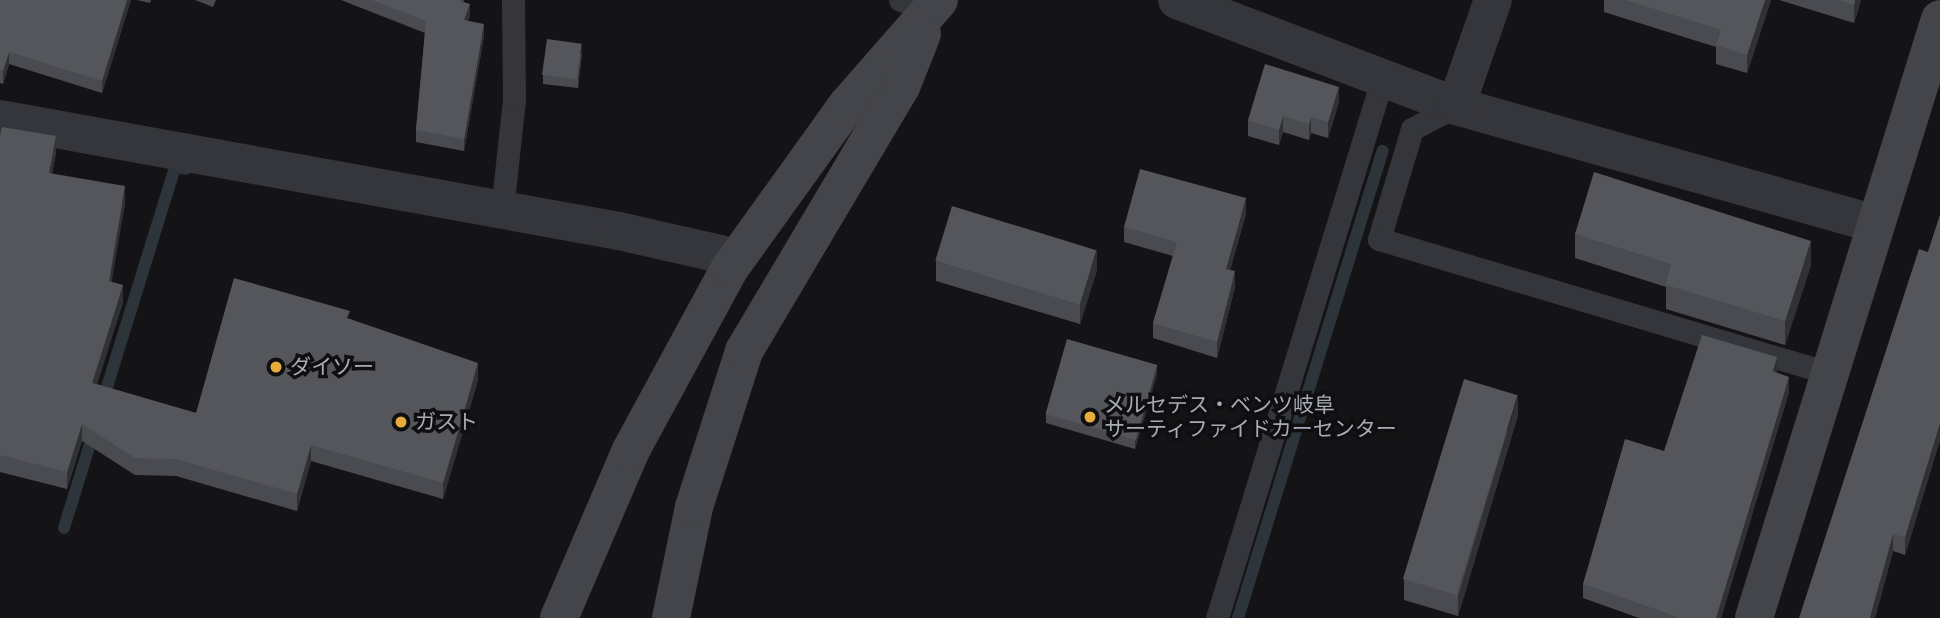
<!DOCTYPE html>
<html>
<head>
<meta charset="utf-8">
<style>
  body { margin:0 }
  #map { position:relative; width:1940px; height:618px; overflow:hidden; background:#141416; font-family:"Space Grotesk","Noto Sans JP",sans-serif }
  div>[style] { position:absolute }
  [style*='--x'] { left:calc(var(--x)*1px); top:calc(var(--y)*1px); width:calc(var(--w)*1px); rotate:calc(var(--a)*1deg) }
  .stream>* { height:12px; margin:-6px; padding:0 6px; transform-origin:6px; border-radius:6px; background:#2d353b }
  .lane>* { height:23px; margin:-11.5px; padding:0 11.5px; transform-origin:11.5px; border-radius:11.5px; background:#35363b }
  .street>* { height:38px; margin:-19px; padding:0 19px; transform-origin:19px; border-radius:19px; background:#35363b }
  .secondary>* { height:38px; margin:-19px; padding:0 19px; transform-origin:19px; border-radius:19px; background:#44454a }
  .wall>* { inset:0; background:#4a4b51 }
  .shaded-wall>* { inset:0; background:#303135 }
  .building>* { inset:0; background:#54565b; transform-origin:0 0 }
  .dots>* { width:19px; height:19px; translate:-50% -50%; box-sizing:border-box; border:4px solid #0f0f11; border-radius:50% }
  span { translate:-50% -50%; white-space:nowrap; text-align:center; line-height:1.15; -webkit-text-stroke:7px #0f0f11; paint-order:stroke }
  .poi-label { font-size:21px; color:#a7abb5 }
  .left { translate:0 -50%; text-align:left }
</style>
</head>
<body>
<div id="map">
  <div class="stream">
    <div style="--x:103;--y:400;--w:244;--a:-72.8"></div>
    <div style="--x:175;--y:167;--w:11;--a:10"></div>
    <div style="--x:64;--y:528;--w:102;--a:-72.8"></div>
    <div style="--x:1238;--y:618;--w:489;--a:-72.8"></div>
  </div>
  <div class="lane">
    <div style="--x:900;--y:0;--w:33;--a:16"></div>
    <div style="--x:1456;--y:106;--w:50;--a:152.4"></div>
    <div style="--x:1412;--y:129;--w:115;--a:106.7"></div>
    <div style="--x:1379;--y:239;--w:470;--a:16.6"></div>
    <div style="--x:502;--y:210;--w:112;--a:-83.8"></div>
    <div style="--x:514;--y:99;--w:99;--a:-90.6"></div>
    <div style="--x:1217;--y:618;--w:563;--a:-72.95"></div>
  </div>
  <div class="street">
    <div style="--x:1177;--y:0;--w:298;--a:20.8"></div>
    <div style="--x:1456;--y:106;--w:436;--a:15.7"></div>
    <div style="--x:1456;--y:106;--w:112;--a:-70.8"></div>
    <div style="--x:0;--y:119;--w:629;--a:10.26"></div>
    <div style="--x:619;--y:231;--w:104;--a:12.8"></div>
    <div style="--x:720;--y:254;--w:17;--a:54"></div>
  </div>
  <div class="secondary">
    <div style="--x:559;--y:618;--w:183;--a:-66.8"></div>
    <div style="--x:631;--y:450;--w:207;--a:-61.5"></div>
    <div style="--x:730;--y:268;--w:202;--a:-54.3"></div>
    <div style="--x:848;--y:104;--w:138;--a:-48.8"></div>
    <div style="--x:671;--y:618;--w:113;--a:-78.3"></div>
    <div style="--x:694;--y:507;--w:164;--a:-72.2"></div>
    <div style="--x:744;--y:351;--w:307;--a:-59.3"></div>
    <div style="--x:901;--y:87;--w:57;--a:-68.4"></div>
    <div style="--x:1754;--y:618;--w:627;--a:-72.75"></div>
  </div>
  <div class="wall">
    <div style="clip-path:polygon(0 0,131px 0,102px 93px,9px 64px,3px 84px,0 83px)"></div>
    <div style="clip-path:polygon(137px 0,151px 0,150px 3px)"></div>
    <div style="clip-path:polygon(195px 0,216px 0,213px 7px)"></div>
    <div style="clip-path:polygon(341px 0,464px 0,463px 2px,470px 16px,468px 21px,484px 36px,464px 151px,416px 142px,416px 130px,425px 33px)"></div>
    <div style="clip-path:polygon(1604px 0,1771px 0,1747px 73px,1716px 64px,1716px 47px,1604px 12px)"></div>
    <div style="clip-path:polygon(1779px 0,1861px 0,1854px 23px)"></div>
    <div style="clip-path:polygon(582px 53px,578px 88px,543px 84px,543px 75px)"></div>
    <div style="clip-path:polygon(1339px 102px,1328px 138px,1311px 133px,1309px 140px,1283px 132px,1279px 145px,1248px 136px,1248px 120px)"></div>
    <div style="clip-path:polygon(0 136px,56px 153px,52px 174px,125px 203px,111px 282px,123px 302px,97px 384px,196px 413px,350px 319px,478px 380px,443px 499px,311px 461px,297px 511px,176px 476px,135px 475px,82px 441px,67px 489px,0 472px)"></div>
    <div style="clip-path:polygon(1246px 214px,1230px 270px,1235px 287px,1217px 358px,1153px 338px,1153px 323px,1173px 256px,1124px 242px,1124px 227px)"></div>
    <div style="clip-path:polygon(1940px 215px,1940px 440px,1905px 555px,1893px 551px,1875px 618px,1928px 252px)"></div>
    <div style="clip-path:polygon(1575px 234px,1811px 265px,1785px 345px,1666px 309px,1666px 287px,1575px 258px)"></div>
    <div style="clip-path:polygon(936px 261px,1097px 270px,1080px 324px,936px 281px)"></div>
    <div style="clip-path:polygon(1777px 373px,1789px 392px,1721px 618px,1639px 618px,1583px 598px,1583px 584px,1664px 451px)"></div>
    <div style="clip-path:polygon(1157px 374px,1135px 449px,1046px 423px,1046px 414px)"></div>
    <div style="clip-path:polygon(1518px 415px,1458px 616px,1404px 600px,1404px 579px)"></div>
  </div>
  <div class="shaded-wall">
    <div style="clip-path:polygon(127px 0,131px 0,102px 93px,102px 81px)"></div>
    <div style="clip-path:polygon(1765px 0,1771px 0,1747px 73px,1747px 55px)"></div>
    <div style="clip-path:polygon(1855px 0,1861px 0,1854px 23px,1854px 5px)"></div>
    <div style="clip-path:polygon(470px 4px,470px 16px,464px 32px,464px 20px)"></div>
    <div style="clip-path:polygon(484px 24px,484px 36px,464px 151px,464px 139px)"></div>
    <div style="clip-path:polygon(582px 44px,582px 53px,578px 88px,578px 79px)"></div>
    <div style="clip-path:polygon(9px 52px,9px 64px,3px 84px,3px 71px)"></div>
    <div style="clip-path:polygon(1339px 87px,1339px 102px,1328px 138px,1328px 122px)"></div>
    <div style="clip-path:polygon(1283px 116px,1283px 132px,1279px 145px,1279px 130px)"></div>
    <div style="clip-path:polygon(1311px 117px,1311px 133px,1309px 140px,1309px 124px)"></div>
    <div style="clip-path:polygon(56px 136px,56px 153px,49px 190px,49px 173px)"></div>
    <div style="clip-path:polygon(125px 186px,125px 203px,109px 298px,109px 281px)"></div>
    <div style="clip-path:polygon(1246px 198px,1246px 214px,1226px 285px,1226px 269px)"></div>
    <div style="clip-path:polygon(1811px 241px,1811px 265px,1785px 345px,1785px 321px)"></div>
    <div style="clip-path:polygon(1097px 249px,1097px 270px,1080px 324px,1080px 303px)"></div>
    <div style="clip-path:polygon(1235px 271px,1235px 287px,1217px 358px,1217px 342px)"></div>
    <div style="clip-path:polygon(123px 285px,123px 302px,92px 400px,92px 383px)"></div>
    <div style="clip-path:polygon(1777px 357px,1777px 372px,1773px 371px)"></div>
    <div style="clip-path:polygon(478px 363px,478px 380px,443px 499px,443px 483px)"></div>
    <div style="clip-path:polygon(1157px 365px,1157px 374px,1135px 449px,1135px 440px)"></div>
    <div style="clip-path:polygon(1789px 377px,1789px 392px,1721px 618px,1716px 618px)"></div>
    <div style="clip-path:polygon(1518px 395px,1518px 415px,1458px 616px,1458px 596px)"></div>
    <div style="clip-path:polygon(1940px 423px,1940px 440px,1905px 555px,1905px 537px)"></div>
    <div style="clip-path:polygon(82px 424px,82px 441px,67px 489px,67px 472px)"></div>
    <div style="clip-path:polygon(311px 445px,311px 461px,297px 511px,297px 494px)"></div>
    <div style="clip-path:polygon(1893px 534px,1893px 551px,1875px 618px,1870px 618px)"></div>
  </div>
  <div class="building">
    <div style="clip-path:polygon(0 0,127px 0,102px 81px,9px 52px,3px 71px,0 70px)"></div>
    <div style="clip-path:polygon(372px 0,460px 0,460px 1px,470px 4px,464px 20px,484px 24px,464px 139px,416px 130px,426px 21px)"></div>
    <div style="clip-path:polygon(1626px 0,1765px 0,1747px 55px,1716px 45px,1721px 30px)"></div>
    <div style="clip-path:polygon(1838px 0,1855px 0,1854px 5px)"></div>
    <div style="left:547px;top:39px;width:35px;height:36px;rotate:8deg"></div>
    <div style="clip-path:polygon(1265px 64px,1339px 87px,1328px 122px,1311px 117px,1309px 124px,1283px 116px,1279px 130px,1248px 120px)"></div>
    <div style="clip-path:polygon(2px 127px,56px 136px,49px 173px,125px 186px,109px 281px,123px 285px,92px 383px,196px 413px,234px 278px,350px 311px,347px 318px,478px 363px,443px 483px,311px 445px,297px 494px,176px 459px,135px 458px,82px 424px,67px 472px,0 455px,0 136px)"></div>
    <div style="clip-path:polygon(1140px 169px,1246px 198px,1226px 269px,1235px 271px,1217px 342px,1153px 323px,1177px 242px,1124px 227px)"></div>
    <div style="clip-path:polygon(1594px 172px,1811px 241px,1785px 321px,1666px 285px,1671px 264px,1575px 234px)"></div>
    <div style="left:952px;top:206px;width:151px;height:57px;rotate:17deg"></div>
    <div style="clip-path:polygon(1940px 215px,1940px 423px,1905px 537px,1893px 534px,1870px 618px,1799px 618px,1919px 249px,1928px 252px)"></div>
    <div style="clip-path:polygon(1702px 335px,1777px 357px,1773px 371px,1789px 377px,1716px 618px,1681px 618px,1583px 584px,1625px 439px,1664px 451px)"></div>
    <div style="left:1067px;top:339px;width:94px;height:78px;rotate:16deg"></div>
    <div style="left:1464px;top:379px;width:56px;height:209px;rotate:17deg"></div>
  </div>
  <div class="dots">
    <div style="left:276px;top:367px;background:#e6ac3c"></div>
    <div style="left:1090px;top:417px;background:#e6ac3c"></div>
    <div style="left:401px;top:422px;background:#e6ac3c"></div>
  </div>
  <div class="poi-label">
    <span class="left" style="left:290px;top:367px">ダイソー</span>
    <span class="left" style="left:1104px;top:417px">メルセデス・ベンツ岐阜<br>サーティファイドカーセンター</span>
    <span class="left" style="left:415px;top:422px">ガスト</span>
  </div>
</div>
</body>
</html>
